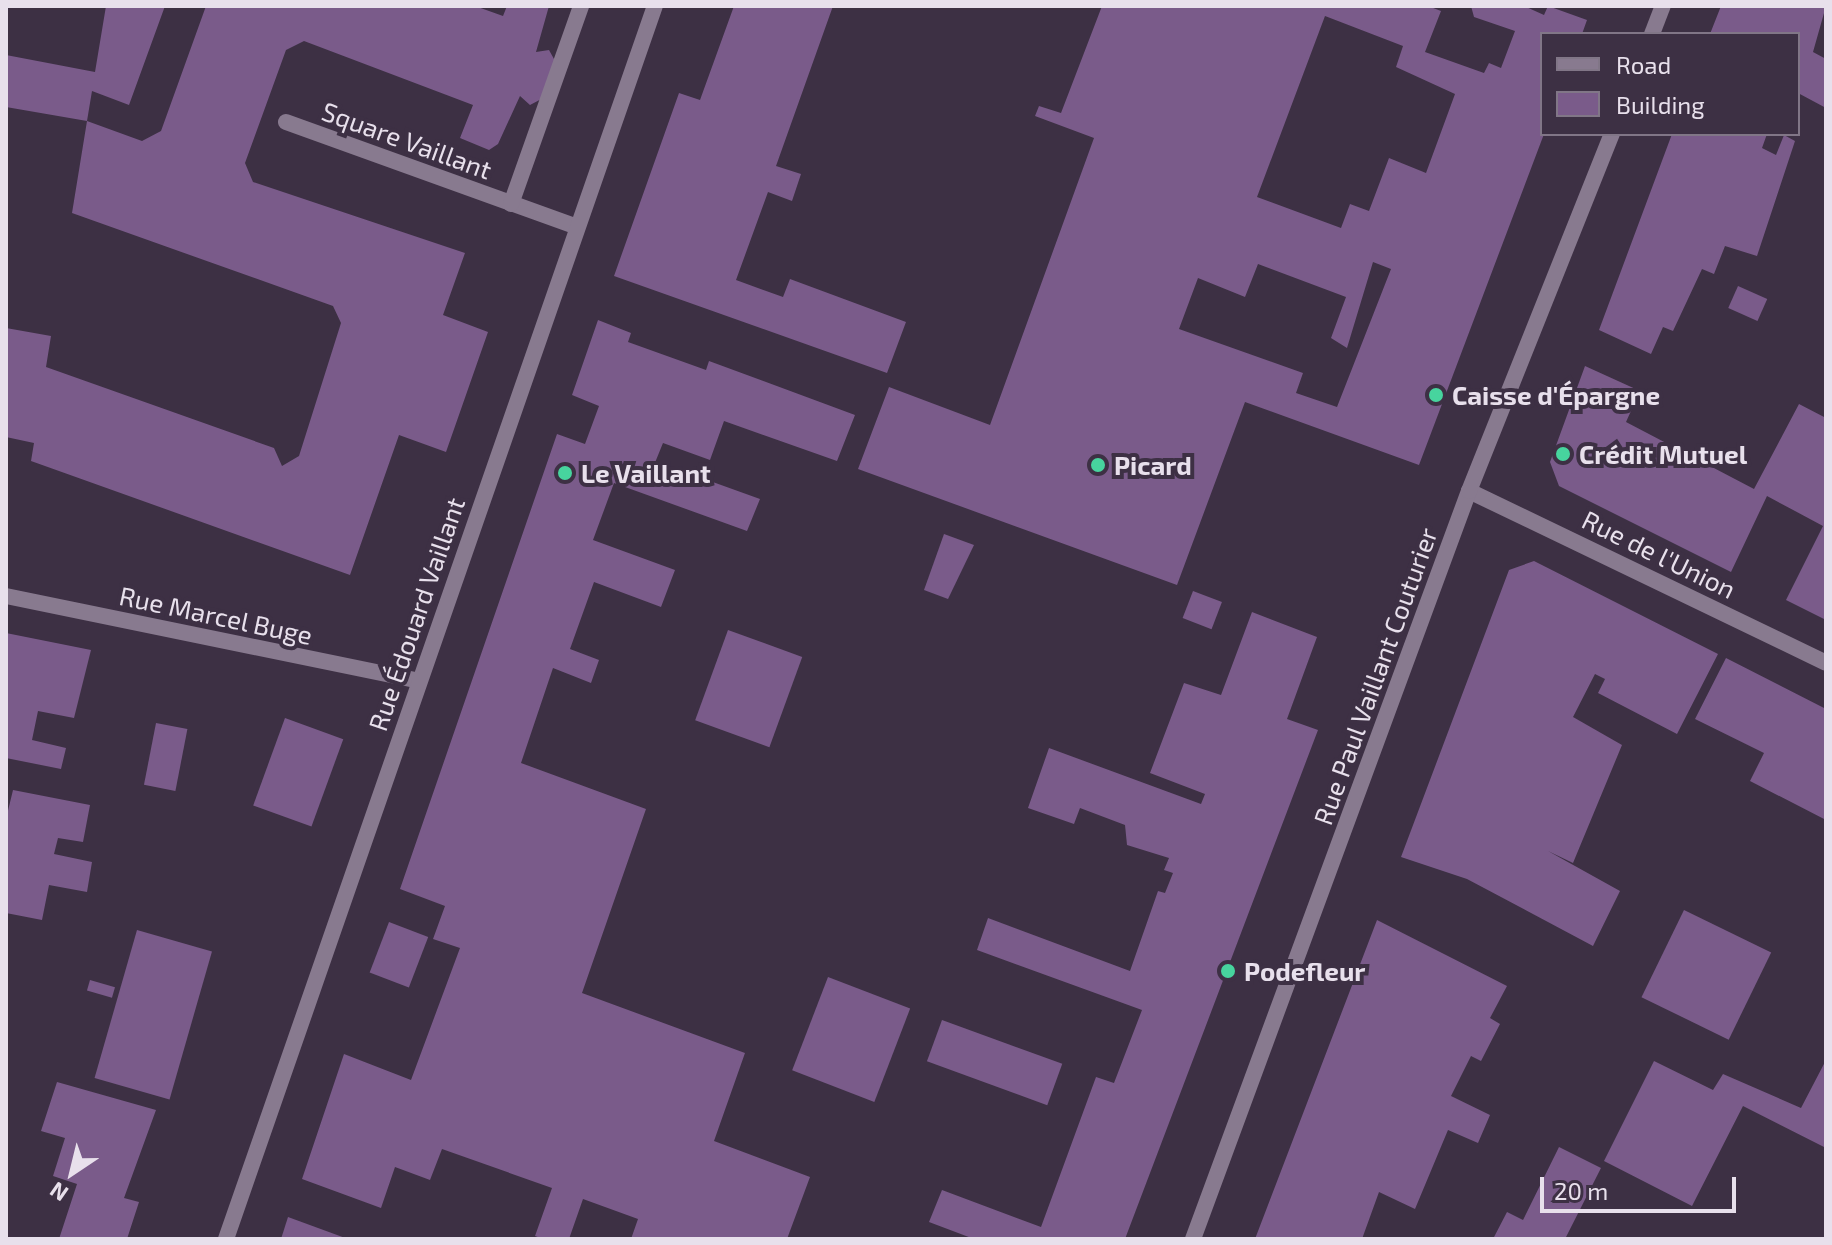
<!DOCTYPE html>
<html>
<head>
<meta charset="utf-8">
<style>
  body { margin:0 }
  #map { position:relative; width:1832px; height:1245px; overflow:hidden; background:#3d3044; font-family:"Exo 2",sans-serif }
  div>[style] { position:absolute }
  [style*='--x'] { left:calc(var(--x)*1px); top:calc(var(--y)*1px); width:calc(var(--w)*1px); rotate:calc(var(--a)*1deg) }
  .building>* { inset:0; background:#7a5b8a; transform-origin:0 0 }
  .service>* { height:16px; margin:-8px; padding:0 8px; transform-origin:8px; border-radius:8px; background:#887a8f }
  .minor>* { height:16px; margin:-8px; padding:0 8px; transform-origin:8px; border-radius:8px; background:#887a8f }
  .tertiary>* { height:16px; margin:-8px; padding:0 8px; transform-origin:8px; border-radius:8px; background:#887a8f }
  .dots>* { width:22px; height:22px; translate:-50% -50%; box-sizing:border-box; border:4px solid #3d3044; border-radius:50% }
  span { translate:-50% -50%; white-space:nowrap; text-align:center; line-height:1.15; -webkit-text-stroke:8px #3d3044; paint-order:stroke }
  .street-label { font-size:26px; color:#e8e0ec }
  .poi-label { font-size:26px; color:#e8e0ec; font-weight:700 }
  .left { translate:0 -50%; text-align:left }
  .frame { position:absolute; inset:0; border:8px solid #e8e0ec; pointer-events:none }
  .legend { position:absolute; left:1540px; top:32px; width:260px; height:104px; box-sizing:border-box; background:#3d3044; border:2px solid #817687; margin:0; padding:10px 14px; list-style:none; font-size:24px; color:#e8e0ec }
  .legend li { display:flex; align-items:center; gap:16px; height:40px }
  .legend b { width:40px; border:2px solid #817687 }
  .north { position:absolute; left:32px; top:1133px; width:80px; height:80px; -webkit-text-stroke:6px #3d3044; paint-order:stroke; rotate:215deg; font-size:22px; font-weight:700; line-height:32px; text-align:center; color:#e8e0ec }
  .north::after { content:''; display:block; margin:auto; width:28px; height:36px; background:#e8e0ec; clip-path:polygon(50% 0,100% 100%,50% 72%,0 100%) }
  .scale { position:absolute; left:1540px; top:1177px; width:196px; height:36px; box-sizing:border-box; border:4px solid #e8e0ec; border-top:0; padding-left:10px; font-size:24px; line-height:28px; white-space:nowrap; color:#e8e0ec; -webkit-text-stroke:6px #3d3044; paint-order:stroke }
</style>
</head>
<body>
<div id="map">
  <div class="building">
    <div style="clip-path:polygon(106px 6px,165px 6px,129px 105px,92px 91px,87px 121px,6px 107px,6px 55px,95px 72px)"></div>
    <div style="clip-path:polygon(206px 6px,475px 6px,503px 16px,507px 6px,549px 6px,536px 52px,549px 50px,559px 68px,549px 95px,530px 105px,520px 96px,498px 144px,489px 150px,460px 138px,473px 105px,304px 41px,286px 50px,245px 163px,253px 182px,465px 253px,443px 315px,488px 332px,446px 452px,399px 435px,350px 575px,31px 461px,34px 443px,6px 437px,6px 328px,51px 336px,46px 367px,274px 448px,282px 466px,299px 456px,341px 323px,333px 306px,72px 213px,87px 121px,142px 141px,161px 131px)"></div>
    <div style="clip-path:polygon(734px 6px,833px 6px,776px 166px,801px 174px,792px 201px,768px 192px,736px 280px,783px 297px,790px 279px,906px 322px,887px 373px,614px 276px,679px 93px,700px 100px)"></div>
    <div style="clip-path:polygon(evenodd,1102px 6px,1428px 6px,1441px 11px,1425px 52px,1484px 73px,1489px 63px,1501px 68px,1515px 31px,1474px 17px,1471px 6px,1524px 6px,1544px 15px,1548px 6px,1587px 20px,1582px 34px,1542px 34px,1544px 134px,1419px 465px,1245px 402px,1177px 585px,858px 469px,889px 387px,990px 425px,1094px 138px,1035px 116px,1039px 106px,1061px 113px,1102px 6px,1325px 16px,1403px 46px,1396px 67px,1455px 94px,1426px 173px,1389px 158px,1369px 211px,1350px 204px,1341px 228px,1257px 197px,1325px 16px,1102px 6px,1373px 262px,1391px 269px,1337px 407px,1296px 393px,1303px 373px,1179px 329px,1198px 278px,1245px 297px,1258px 264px,1346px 297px,1331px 338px,1347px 348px,1373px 262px)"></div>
    <div style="clip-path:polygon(1721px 6px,1826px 6px,1813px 52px,1826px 59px,1826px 108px,1798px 93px,1798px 34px,1710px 34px)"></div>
    <div style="clip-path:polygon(1672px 134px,1767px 134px,1762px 148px,1776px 155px,1784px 135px,1795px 141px,1757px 256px,1725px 246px,1714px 274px,1702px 269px,1673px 331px,1663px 327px,1651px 354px,1599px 330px)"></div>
    <div style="left:1738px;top:286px;width:32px;height:24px;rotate:24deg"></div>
    <div style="clip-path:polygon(598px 320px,631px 333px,628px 342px,706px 370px,709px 361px,855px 415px,837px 461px,724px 421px,710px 460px,663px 443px,652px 470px,682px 480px,685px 472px,760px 499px,747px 531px,614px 483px,593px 540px,675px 570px,661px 607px,594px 582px,570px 649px,599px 660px,591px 683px,553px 668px,521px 763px,646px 809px,582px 993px,745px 1053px,714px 1141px,810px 1177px,787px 1239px,631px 1239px,638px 1219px,583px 1199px,569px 1239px,543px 1239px,535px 1236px,552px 1188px,442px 1149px,430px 1180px,395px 1167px,381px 1208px,302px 1179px,344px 1054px,411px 1080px,460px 948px,433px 939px,445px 906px,400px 889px,557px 434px,585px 444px,599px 406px,572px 395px)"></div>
    <div style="clip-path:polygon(1585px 366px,1640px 391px,1626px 422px,1754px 489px,1799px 404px,1826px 418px,1826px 620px,1786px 600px,1823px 526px,1767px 496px,1731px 572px,1559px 486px,1550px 462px)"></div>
    <div style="clip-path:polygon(944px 534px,974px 545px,948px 599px,924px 590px)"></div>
    <div style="clip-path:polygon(1534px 561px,1718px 654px,1677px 734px,1598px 693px,1605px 679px,1595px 674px,1573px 717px,1622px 745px,1573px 863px,1548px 851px,1620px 891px,1593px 946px,1467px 879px,1401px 857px,1509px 570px)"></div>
    <div style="left:1193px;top:591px;width:31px;height:29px;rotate:21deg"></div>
    <div style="clip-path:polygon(1252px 612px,1317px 637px,1287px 719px,1318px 730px,1125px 1239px,974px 1239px,929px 1222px,942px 1190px,1041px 1227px,1096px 1077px,1114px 1083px,1142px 1010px,977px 950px,988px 918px,1130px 971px,1158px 891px,1165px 893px,1173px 873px,1164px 870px,1169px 858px,1127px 845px,1125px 825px,1080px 808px,1074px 824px,1028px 808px,1049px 748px,1201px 804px,1205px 794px,1150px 773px,1184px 683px,1221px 695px)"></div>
    <div style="left:728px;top:630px;width:79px;height:96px;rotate:20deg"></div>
    <div style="clip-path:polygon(6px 633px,91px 650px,74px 718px,38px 711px,32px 740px,66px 748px,61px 769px,6px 758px)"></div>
    <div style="clip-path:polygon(1726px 658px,1826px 709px,1826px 820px,1750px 781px,1764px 753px,1695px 719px)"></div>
    <div style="left:285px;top:718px;width:62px;height:93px;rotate:20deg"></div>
    <div style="left:156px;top:723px;width:32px;height:63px;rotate:11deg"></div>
    <div style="clip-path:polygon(13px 790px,90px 805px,83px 842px,58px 838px,54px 854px,92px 862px,87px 892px,49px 885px,42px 920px,6px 913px,6px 819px)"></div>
    <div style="left:1684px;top:910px;width:97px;height:97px;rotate:26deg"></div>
    <div style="clip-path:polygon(1377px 920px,1507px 986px,1490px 1018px,1500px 1024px,1481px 1061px,1471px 1056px,1451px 1096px,1490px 1115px,1478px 1143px,1448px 1130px,1415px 1209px,1379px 1192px,1362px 1239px,1255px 1239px)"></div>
    <div style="left:389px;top:922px;width:42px;height:54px;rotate:21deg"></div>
    <div style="left:137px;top:930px;width:78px;height:154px;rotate:16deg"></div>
    <div style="left:828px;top:977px;width:88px;height:100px;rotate:21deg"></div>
    <div style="left:90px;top:980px;width:26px;height:11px;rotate:16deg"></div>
    <div style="left:942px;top:1020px;width:128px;height:44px;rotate:20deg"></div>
    <div style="clip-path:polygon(1826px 1060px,1826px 1148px,1743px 1106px,1692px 1206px,1604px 1161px,1654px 1061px,1713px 1090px,1723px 1074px,1801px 1108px)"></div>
    <div style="clip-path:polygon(57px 1082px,156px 1110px,124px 1198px,139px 1202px,127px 1239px,59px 1239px,77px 1184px,53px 1176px,65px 1138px,41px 1131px)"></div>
    <div style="clip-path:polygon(1559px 1147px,1601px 1168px,1565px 1239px,1493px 1239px,1507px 1212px,1523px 1220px)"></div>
    <div style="clip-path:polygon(288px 1217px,348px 1239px,281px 1239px)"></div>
  </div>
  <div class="service">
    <div style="--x:286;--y:122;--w:309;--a:19.8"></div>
    <div style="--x:511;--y:204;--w:210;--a:-70.5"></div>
  </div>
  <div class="minor">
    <div style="--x:1469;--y:491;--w:396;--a:25.7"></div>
    <div style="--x:6;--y:596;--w:419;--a:11.6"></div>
    <div style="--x:226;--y:1239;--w:1305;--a:-70.82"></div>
  </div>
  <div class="tertiary">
    <div style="--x:1652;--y:34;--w:30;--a:-69"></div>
    <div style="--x:1193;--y:1239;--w:797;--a:-69.75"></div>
    <div style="--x:1469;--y:491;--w:385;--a:-68.2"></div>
  </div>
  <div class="dots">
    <div style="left:1436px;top:395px;background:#47d49e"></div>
    <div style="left:1563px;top:454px;background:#47d49e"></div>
    <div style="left:1098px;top:465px;background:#47d49e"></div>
    <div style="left:565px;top:473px;background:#47d49e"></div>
    <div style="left:1228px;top:971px;background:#47d49e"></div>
  </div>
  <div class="street-label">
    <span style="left:407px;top:140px;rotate:20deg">Square Vaillant</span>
    <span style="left:1659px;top:554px;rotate:26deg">Rue de l'Union</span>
    <span style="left:416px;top:614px;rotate:-71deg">Rue Édouard Vaillant</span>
    <span style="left:216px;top:615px;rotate:12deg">Rue Marcel Buge</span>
    <span style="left:1375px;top:676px;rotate:-70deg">Rue Paul Vaillant Couturier</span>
  </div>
  <div class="poi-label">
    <span class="left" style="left:1452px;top:395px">Caisse d'Épargne</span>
    <span class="left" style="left:1579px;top:454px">Crédit Mutuel</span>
    <span class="left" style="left:1114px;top:465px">Picard</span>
    <span class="left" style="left:581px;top:473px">Le Vaillant</span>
    <span class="left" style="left:1244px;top:971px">Podefleur</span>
  </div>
  <div class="frame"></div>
  <ul class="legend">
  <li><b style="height:10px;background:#887a8f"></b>Road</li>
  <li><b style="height:22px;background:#7a5b8a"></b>Building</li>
  </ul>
  <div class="north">N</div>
  <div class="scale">20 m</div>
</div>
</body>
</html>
